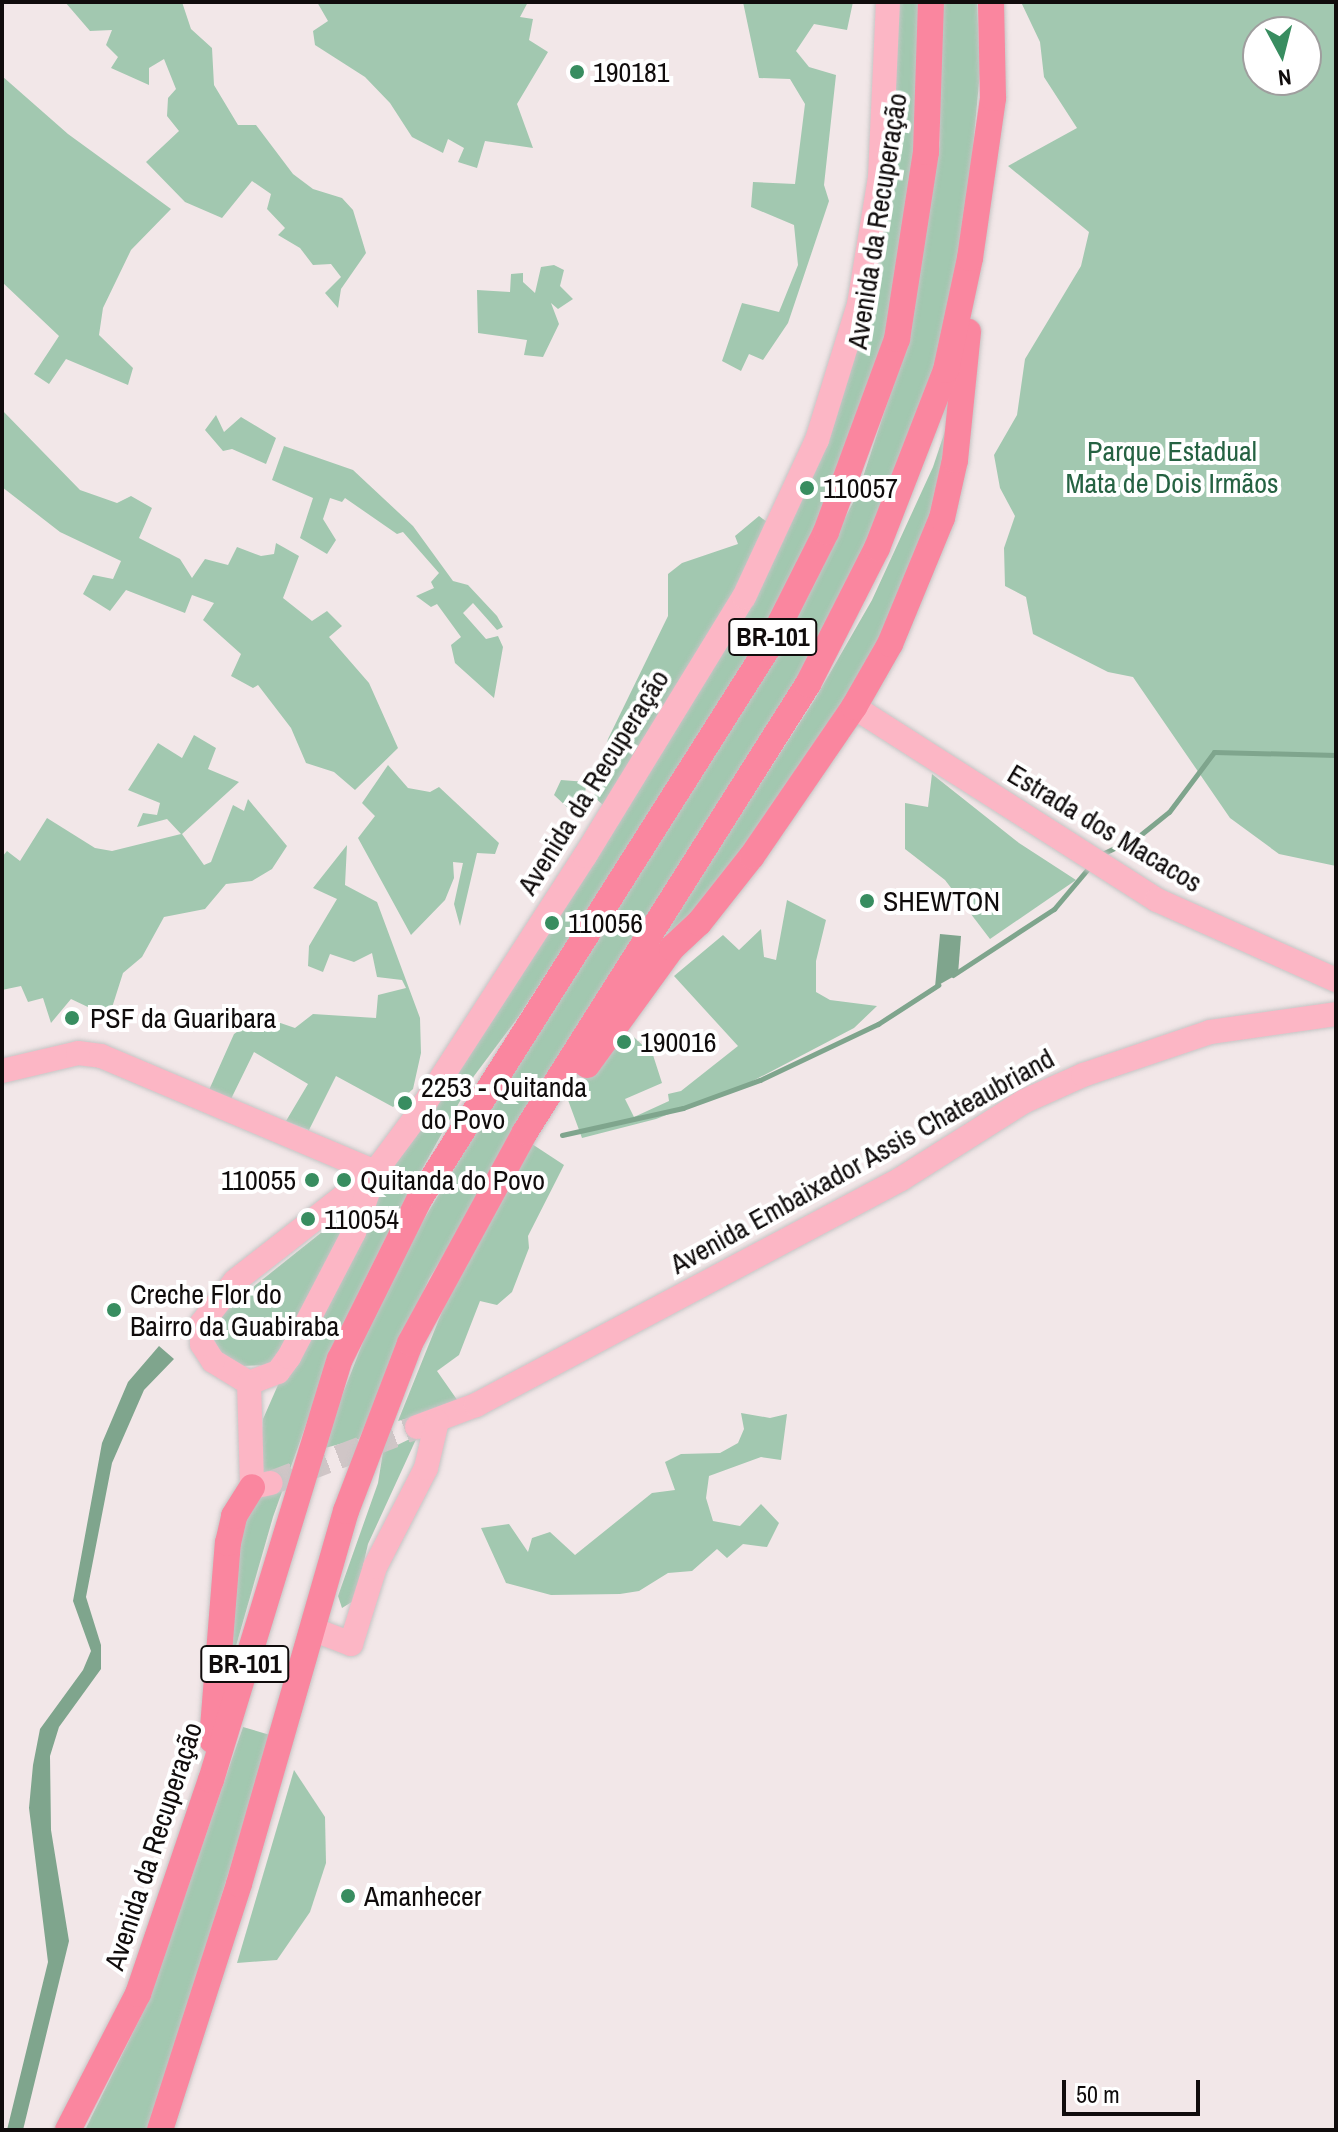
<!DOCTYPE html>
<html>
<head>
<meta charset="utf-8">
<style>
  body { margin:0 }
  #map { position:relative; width:1338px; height:2132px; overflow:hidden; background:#f2e7e8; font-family:"Archivo Narrow",sans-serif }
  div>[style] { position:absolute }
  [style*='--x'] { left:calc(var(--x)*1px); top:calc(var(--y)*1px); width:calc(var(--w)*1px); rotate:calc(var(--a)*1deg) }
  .green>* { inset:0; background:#a2c8b0 }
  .water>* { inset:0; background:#7fa58d }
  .stream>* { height:5px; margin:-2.5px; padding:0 2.5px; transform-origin:2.5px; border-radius:2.5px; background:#7fa58d }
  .major-tunnel>* { height:24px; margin-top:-12px; transform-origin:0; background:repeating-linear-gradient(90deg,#d0c6c7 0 24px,transparent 0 36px) }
  .roads { filter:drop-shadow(0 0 2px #c6c5c5) drop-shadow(0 0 2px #c6c5c5) }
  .major>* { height:24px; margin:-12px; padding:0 12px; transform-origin:12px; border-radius:12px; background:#fcb6c5 }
  .highway>* { height:26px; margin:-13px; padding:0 13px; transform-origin:13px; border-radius:13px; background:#fa869f }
  .dots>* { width:22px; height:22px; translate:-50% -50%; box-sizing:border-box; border:4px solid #fff; border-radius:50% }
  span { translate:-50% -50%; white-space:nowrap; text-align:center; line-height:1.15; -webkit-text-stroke:8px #fff; paint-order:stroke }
  .shield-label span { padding:2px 6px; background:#fff; border:2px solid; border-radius:6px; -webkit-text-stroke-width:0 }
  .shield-label { font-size:26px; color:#100c0c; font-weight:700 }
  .poi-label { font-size:28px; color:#100c0c }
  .left { translate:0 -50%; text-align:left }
  .right { translate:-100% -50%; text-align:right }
  .street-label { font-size:28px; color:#100c0c }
  .park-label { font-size:28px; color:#256242 }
  .frame { position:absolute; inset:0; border:4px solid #100c0c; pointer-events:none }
  .north { position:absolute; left:1242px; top:16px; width:80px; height:80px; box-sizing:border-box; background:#fff; border:2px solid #9f9e9e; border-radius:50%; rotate:173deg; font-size:22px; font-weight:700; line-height:32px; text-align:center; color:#100c0c }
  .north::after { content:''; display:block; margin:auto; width:28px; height:36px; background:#388d60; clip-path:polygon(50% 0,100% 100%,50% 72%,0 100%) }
  .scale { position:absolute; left:1062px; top:2080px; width:138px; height:36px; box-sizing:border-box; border:4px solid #100c0c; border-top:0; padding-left:10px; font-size:24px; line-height:28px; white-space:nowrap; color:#100c0c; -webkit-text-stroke:6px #fff; paint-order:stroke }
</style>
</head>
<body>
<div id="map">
  <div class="green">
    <div style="clip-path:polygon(65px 2px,182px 2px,191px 29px,212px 48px,214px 85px,238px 125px,256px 125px,293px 174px,313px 189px,342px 198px,353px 210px,366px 253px,341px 289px,338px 308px,325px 293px,341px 277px,331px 264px,313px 265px,300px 248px,278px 235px,285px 228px,267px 209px,271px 194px,252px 181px,222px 218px,185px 202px,146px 162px,179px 131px,167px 116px,168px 98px,176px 89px,164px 59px,149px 68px,149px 85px,111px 68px,118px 57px,106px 45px,112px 30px,90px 31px)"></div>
    <div style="clip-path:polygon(317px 2px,528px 2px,520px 17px,533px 19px,529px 40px,548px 52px,517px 104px,533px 148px,485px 141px,477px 168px,458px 162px,464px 148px,448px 139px,443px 153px,412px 137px,390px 103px,365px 77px,315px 45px,313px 31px,328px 21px)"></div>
    <div style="clip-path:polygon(743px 2px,853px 2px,847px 30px,814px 24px,796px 51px,809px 67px,836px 75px,824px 185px,829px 201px,788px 323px,763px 360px,749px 354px,741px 371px,722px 361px,742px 303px,779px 312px,798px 265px,794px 225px,751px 207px,753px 182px,795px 184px,805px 104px,790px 79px,759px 78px)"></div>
    <div style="clip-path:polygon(896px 2px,921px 2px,920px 127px,889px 335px,849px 452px,769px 629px,519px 1016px,474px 1076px,402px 1205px,358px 1294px,308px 1419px,273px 1517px,220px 1702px,231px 1543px,259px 1487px,263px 1419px,285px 1369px,385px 1177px,629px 793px,840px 392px)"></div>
    <div style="clip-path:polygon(940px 2px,977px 2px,980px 72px,966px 223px,939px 366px,867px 547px,799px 675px,429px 1279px,359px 1439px,321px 1449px,369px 1327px,414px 1236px,522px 1055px,753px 692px,857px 495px,907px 343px,940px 143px)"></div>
    <div style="clip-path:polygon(evenodd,1021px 2px,1336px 2px,1336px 866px,1279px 854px,1230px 818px,1133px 677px,1108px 672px,1033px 634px,1026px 597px,1005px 586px,1004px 548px,1015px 516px,1000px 488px,994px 455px,1017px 415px,1025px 359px,1081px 266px,1089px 232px,1008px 166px,1077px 128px,1044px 77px,1040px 42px,1021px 2px,1258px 32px,1306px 32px,1306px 80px,1258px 80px,1258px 32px)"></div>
    <div style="clip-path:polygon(2px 76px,68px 134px,171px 209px,131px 250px,103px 308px,99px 335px,133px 368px,128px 385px,66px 359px,49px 384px,34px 374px,59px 336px,2px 282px)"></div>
    <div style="clip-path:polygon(554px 265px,564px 270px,560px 286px,573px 299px,558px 309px,551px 303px,559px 324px,543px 357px,524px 355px,527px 340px,478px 333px,477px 290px,510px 292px,511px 274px,523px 273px,523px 282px,535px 293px,541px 267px)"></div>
    <div style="clip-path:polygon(967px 366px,949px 470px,858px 692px,741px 861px,671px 934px,666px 930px,815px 699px,872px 600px,933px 467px)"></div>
    <div style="clip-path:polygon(2px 410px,80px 490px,117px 503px,131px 496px,152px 508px,139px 538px,180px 559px,192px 578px,205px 559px,228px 565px,237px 547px,261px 556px,274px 554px,276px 543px,299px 556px,283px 598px,312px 621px,327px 611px,342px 626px,329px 637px,369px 683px,398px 748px,355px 790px,334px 772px,306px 763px,291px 728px,258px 685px,253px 688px,231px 676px,241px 654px,203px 620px,214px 603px,192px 595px,185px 613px,126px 590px,110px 611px,83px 594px,93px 575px,113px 579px,121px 561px,60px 532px,2px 487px)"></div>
    <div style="clip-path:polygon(216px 415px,224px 432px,241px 417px,276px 438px,266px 464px,232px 449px,223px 451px,205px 430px)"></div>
    <div style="clip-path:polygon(284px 446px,353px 470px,413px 526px,453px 581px,468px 585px,497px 616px,503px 627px,497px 630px,473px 603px,463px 613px,486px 639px,498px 636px,503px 647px,494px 698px,455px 663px,451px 645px,461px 637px,437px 604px,431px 607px,416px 596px,434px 588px,431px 582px,439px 573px,403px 532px,397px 534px,345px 498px,342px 502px,330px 498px,323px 519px,336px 540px,327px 554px,300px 538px,313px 498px,272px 480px)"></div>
    <div style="clip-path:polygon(759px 516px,770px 524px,735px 593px,603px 805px,594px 797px,608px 739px,668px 616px,668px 574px,682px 563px,738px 544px,735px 536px)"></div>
    <div style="clip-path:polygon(194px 735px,216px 748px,208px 769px,239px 782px,182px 834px,204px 865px,211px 862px,233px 805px,244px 811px,248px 799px,287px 846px,272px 869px,252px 881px,226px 884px,205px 909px,164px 917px,142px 957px,123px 973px,109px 1017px,71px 999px,51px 1023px,43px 998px,28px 1002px,21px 986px,2px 990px,2px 857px,7px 851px,20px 861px,47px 818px,95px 848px,112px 851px,181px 834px,167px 819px,137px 827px,143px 813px,157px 815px,160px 803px,128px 790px,158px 743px,182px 758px)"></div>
    <div style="clip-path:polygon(388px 765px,408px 788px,430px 792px,439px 787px,499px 843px,495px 854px,477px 853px,460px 926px,454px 904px,463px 863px,453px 862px,454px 878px,445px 900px,411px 935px,358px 838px,375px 816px,362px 803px)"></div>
    <div style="clip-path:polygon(932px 774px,1019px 843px,1076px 880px,990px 939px,945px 880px,905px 849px,905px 803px,928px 807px)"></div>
    <div style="clip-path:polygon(561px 780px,587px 782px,584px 798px,589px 809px,582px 821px,554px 795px)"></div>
    <div style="clip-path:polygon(347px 845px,345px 885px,377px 902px,420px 1018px,421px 1053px,413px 1089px,393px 1107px,336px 1076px,309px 1130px,286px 1121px,308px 1084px,254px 1052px,231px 1099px,209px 1090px,234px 1034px,260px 1016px,295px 1028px,313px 1014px,376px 1018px,378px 995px,406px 988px,402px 980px,377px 977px,372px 953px,354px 962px,330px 954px,323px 972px,308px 966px,309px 946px,337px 899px,313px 888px)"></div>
    <div style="clip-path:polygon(787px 900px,826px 920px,816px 961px,816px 992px,830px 1000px,877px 1006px,854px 1028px,747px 1084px,656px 1119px,582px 1138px,568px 1100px,621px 1025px,653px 1055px,662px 1083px,625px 1099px,634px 1117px,669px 1101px,668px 1094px,681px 1091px,738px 1046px,674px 976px,723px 935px,739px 950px,761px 929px,764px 957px,776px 960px)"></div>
    <div style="clip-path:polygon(532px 1144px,564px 1165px,528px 1236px,529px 1248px,512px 1292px,497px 1305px,480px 1301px,459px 1355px,437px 1371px,460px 1404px,398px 1421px,456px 1277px)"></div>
    <div style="clip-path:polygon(352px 1208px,283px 1354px,270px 1365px,240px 1366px,221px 1354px,211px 1333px,213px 1319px)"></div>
    <div style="clip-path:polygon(741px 1413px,770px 1418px,787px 1414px,781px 1460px,761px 1457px,709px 1476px,706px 1498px,713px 1521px,740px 1526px,761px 1504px,779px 1523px,767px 1547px,743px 1544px,727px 1558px,717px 1549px,692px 1571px,668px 1573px,639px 1591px,620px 1594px,551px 1595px,506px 1583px,481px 1528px,509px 1524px,528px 1552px,532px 1538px,550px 1532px,575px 1555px,652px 1493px,675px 1490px,665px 1462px,681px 1454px,720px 1453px,738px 1443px,744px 1429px)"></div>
    <div style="clip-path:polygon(418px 1435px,368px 1544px,355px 1600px,342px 1608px,338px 1596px,378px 1483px,383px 1452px)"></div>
    <div style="clip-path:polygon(243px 1727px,270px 1735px,151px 2130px,85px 2130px,149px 2000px)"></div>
    <div style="clip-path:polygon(294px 1770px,325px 1817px,326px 1863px,310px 1912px,277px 1960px,237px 1963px)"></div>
  </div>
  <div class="water">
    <div style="clip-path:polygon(940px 934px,961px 936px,958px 974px,935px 987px)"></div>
    <div style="clip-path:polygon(159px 1346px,174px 1359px,144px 1390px,112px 1463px,86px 1597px,101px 1645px,101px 1669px,59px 1727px,50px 1756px,51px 1830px,69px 1941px,23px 2130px,7px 2130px,48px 1962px,29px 1808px,33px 1765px,40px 1729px,83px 1670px,91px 1651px,73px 1601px,102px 1443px,128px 1382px)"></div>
  </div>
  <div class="stream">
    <div style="--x:1100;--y:855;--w:43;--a:-26"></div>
    <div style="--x:1139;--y:836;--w:38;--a:-39"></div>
    <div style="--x:1169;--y:812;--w:75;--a:-53.1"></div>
    <div style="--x:1214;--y:752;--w:122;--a:1.4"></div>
    <div style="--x:953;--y:975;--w:121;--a:-33.2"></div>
    <div style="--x:1054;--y:909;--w:57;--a:-49.9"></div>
    <div style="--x:562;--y:1135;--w:124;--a:-12.6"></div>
    <div style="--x:683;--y:1108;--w:82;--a:-20"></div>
    <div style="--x:760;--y:1080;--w:131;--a:-25.4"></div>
    <div style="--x:878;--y:1024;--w:72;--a:-33"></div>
  </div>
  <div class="major-tunnel">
    <div style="--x:271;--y:1483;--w:156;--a:-21"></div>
  </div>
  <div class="roads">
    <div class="major">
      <div style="--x:854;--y:707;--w:359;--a:32.5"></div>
      <div style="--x:1157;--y:900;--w:196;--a:24.1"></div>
      <div style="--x:2;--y:1071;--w:78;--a:-13.3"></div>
      <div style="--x:78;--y:1053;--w:23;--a:7"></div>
      <div style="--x:101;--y:1056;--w:298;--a:22.9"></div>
      <div style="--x:249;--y:1383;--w:42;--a:-148.6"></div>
      <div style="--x:213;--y:1361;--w:20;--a:-123"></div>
      <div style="--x:202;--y:1344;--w:21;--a:-90"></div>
      <div style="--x:202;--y:1323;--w:53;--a:-51.8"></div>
      <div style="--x:235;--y:1281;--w:177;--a:-37.9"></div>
      <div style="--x:375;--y:1172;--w:69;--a:-53.3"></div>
      <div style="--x:416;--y:1117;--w:311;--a:-57.1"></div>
      <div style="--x:585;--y:856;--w:304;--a:-58.5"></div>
      <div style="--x:744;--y:597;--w:173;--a:-65.1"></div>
      <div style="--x:817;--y:440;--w:142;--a:-72.8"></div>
      <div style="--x:859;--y:304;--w:129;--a:-80.6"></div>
      <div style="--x:880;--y:177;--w:175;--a:-87.4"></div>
      <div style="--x:249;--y:1383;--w:31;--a:-21"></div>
      <div style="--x:278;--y:1372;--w:19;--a:-54"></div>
      <div style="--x:289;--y:1357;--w:141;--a:-62.5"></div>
      <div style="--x:354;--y:1232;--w:64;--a:-70.7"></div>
      <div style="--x:249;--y:1383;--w:104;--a:88.3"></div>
      <div style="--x:252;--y:1487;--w:19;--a:-12"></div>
      <div style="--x:417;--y:1427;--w:63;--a:-20.4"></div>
      <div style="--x:476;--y:1405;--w:481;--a:-28"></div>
      <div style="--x:901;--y:1179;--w:146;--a:-32.2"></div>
      <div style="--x:1025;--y:1101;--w:64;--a:-24.1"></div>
      <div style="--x:1083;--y:1075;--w:134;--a:-18.7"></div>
      <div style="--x:1210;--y:1032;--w:127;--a:-8.1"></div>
      <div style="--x:312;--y:1629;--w:42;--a:21"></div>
      <div style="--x:351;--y:1644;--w:81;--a:-72.7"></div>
      <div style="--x:375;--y:1567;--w:111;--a:-62.7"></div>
      <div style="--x:426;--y:1468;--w:48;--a:-76.8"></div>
    </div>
    <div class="highway">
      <div style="--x:587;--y:1065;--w:145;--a:-54"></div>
      <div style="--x:672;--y:948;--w:37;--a:-43"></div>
      <div style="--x:699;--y:923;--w:85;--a:-51.7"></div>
      <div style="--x:752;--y:856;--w:181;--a:-55.6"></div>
      <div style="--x:854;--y:707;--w:73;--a:-60.3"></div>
      <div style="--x:890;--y:644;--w:136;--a:-67.6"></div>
      <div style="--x:942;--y:518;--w:59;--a:-77.4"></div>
      <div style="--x:955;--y:460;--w:129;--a:-84.2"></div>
      <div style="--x:212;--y:1740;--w:198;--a:-85.4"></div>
      <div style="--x:228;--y:1543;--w:28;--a:-77"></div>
      <div style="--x:234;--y:1516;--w:34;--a:-58"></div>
      <div style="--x:68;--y:2130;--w:153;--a:-62.8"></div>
      <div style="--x:138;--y:1994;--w:226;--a:-71.2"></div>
      <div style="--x:211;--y:1780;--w:440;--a:-73"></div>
      <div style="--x:340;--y:1359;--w:180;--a:-63.6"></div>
      <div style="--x:420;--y:1198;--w:649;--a:-57.7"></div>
      <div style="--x:767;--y:649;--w:131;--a:-63.2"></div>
      <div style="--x:826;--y:532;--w:206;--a:-69.8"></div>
      <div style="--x:897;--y:339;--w:189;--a:-81.2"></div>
      <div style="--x:926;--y:152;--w:150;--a:-88.1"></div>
      <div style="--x:160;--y:2130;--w:258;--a:-72.2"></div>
      <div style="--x:239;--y:1884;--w:388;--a:-74"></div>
      <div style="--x:346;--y:1511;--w:180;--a:-69.1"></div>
      <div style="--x:410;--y:1343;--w:240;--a:-61.4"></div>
      <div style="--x:525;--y:1132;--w:530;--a:-57.72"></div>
      <div style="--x:808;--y:684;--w:153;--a:-63.1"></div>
      <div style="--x:877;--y:548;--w:191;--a:-68.8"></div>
      <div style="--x:946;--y:370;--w:115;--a:-77.9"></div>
      <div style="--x:970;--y:258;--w:162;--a:-81.8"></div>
      <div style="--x:993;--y:98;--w:96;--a:-91.2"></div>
    </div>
  </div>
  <div class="dots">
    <div style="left:577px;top:72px;background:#388d60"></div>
    <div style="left:807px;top:488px;background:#388d60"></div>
    <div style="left:867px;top:901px;background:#388d60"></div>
    <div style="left:552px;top:923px;background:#388d60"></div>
    <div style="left:72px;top:1018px;background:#388d60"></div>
    <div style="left:624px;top:1042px;background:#388d60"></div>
    <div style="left:405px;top:1103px;background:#388d60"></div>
    <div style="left:312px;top:1180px;background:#388d60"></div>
    <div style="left:344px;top:1180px;background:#388d60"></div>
    <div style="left:308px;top:1219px;background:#388d60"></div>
    <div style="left:114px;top:1310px;background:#388d60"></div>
    <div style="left:348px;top:1896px;background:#388d60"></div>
  </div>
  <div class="shield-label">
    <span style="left:773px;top:637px">BR-101</span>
    <span style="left:245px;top:1664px">BR-101</span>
  </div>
  <div class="poi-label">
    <span class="left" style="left:593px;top:72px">190181</span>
    <span class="left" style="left:823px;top:488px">110057</span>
    <span class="left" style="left:883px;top:901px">SHEWTON</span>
    <span class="left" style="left:568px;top:923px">110056</span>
    <span class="left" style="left:90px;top:1018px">PSF da Guaribara</span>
    <span class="left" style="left:640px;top:1042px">190016</span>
    <span class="left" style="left:421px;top:1103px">2253 - Quitanda<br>do Povo</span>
    <span class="right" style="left:296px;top:1180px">110055</span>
    <span class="left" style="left:360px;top:1180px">Quitanda do Povo</span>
    <span class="left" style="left:324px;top:1219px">110054</span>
    <span class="left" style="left:130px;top:1310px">Creche Flor do<br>Bairro da Guabiraba</span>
    <span class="left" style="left:364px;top:1896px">Amanhecer</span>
  </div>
  <div class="street-label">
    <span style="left:877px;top:221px;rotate:-81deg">Avenida da Recuperação</span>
    <span style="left:593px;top:782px;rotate:-58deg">Avenida da Recuperação</span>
    <span style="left:1105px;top:828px;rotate:31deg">Estrada dos Macacos</span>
    <span style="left:862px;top:1161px;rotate:-29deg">Avenida Embaixador Assis Chateaubriand</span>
    <span style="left:153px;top:1846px;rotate:-72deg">Avenida da Recuperação</span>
  </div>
  <div class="park-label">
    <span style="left:1172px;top:467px">Parque Estadual<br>Mata de Dois Irmãos</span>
  </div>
  <div class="frame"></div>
  <div class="north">N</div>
  <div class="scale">50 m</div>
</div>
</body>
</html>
